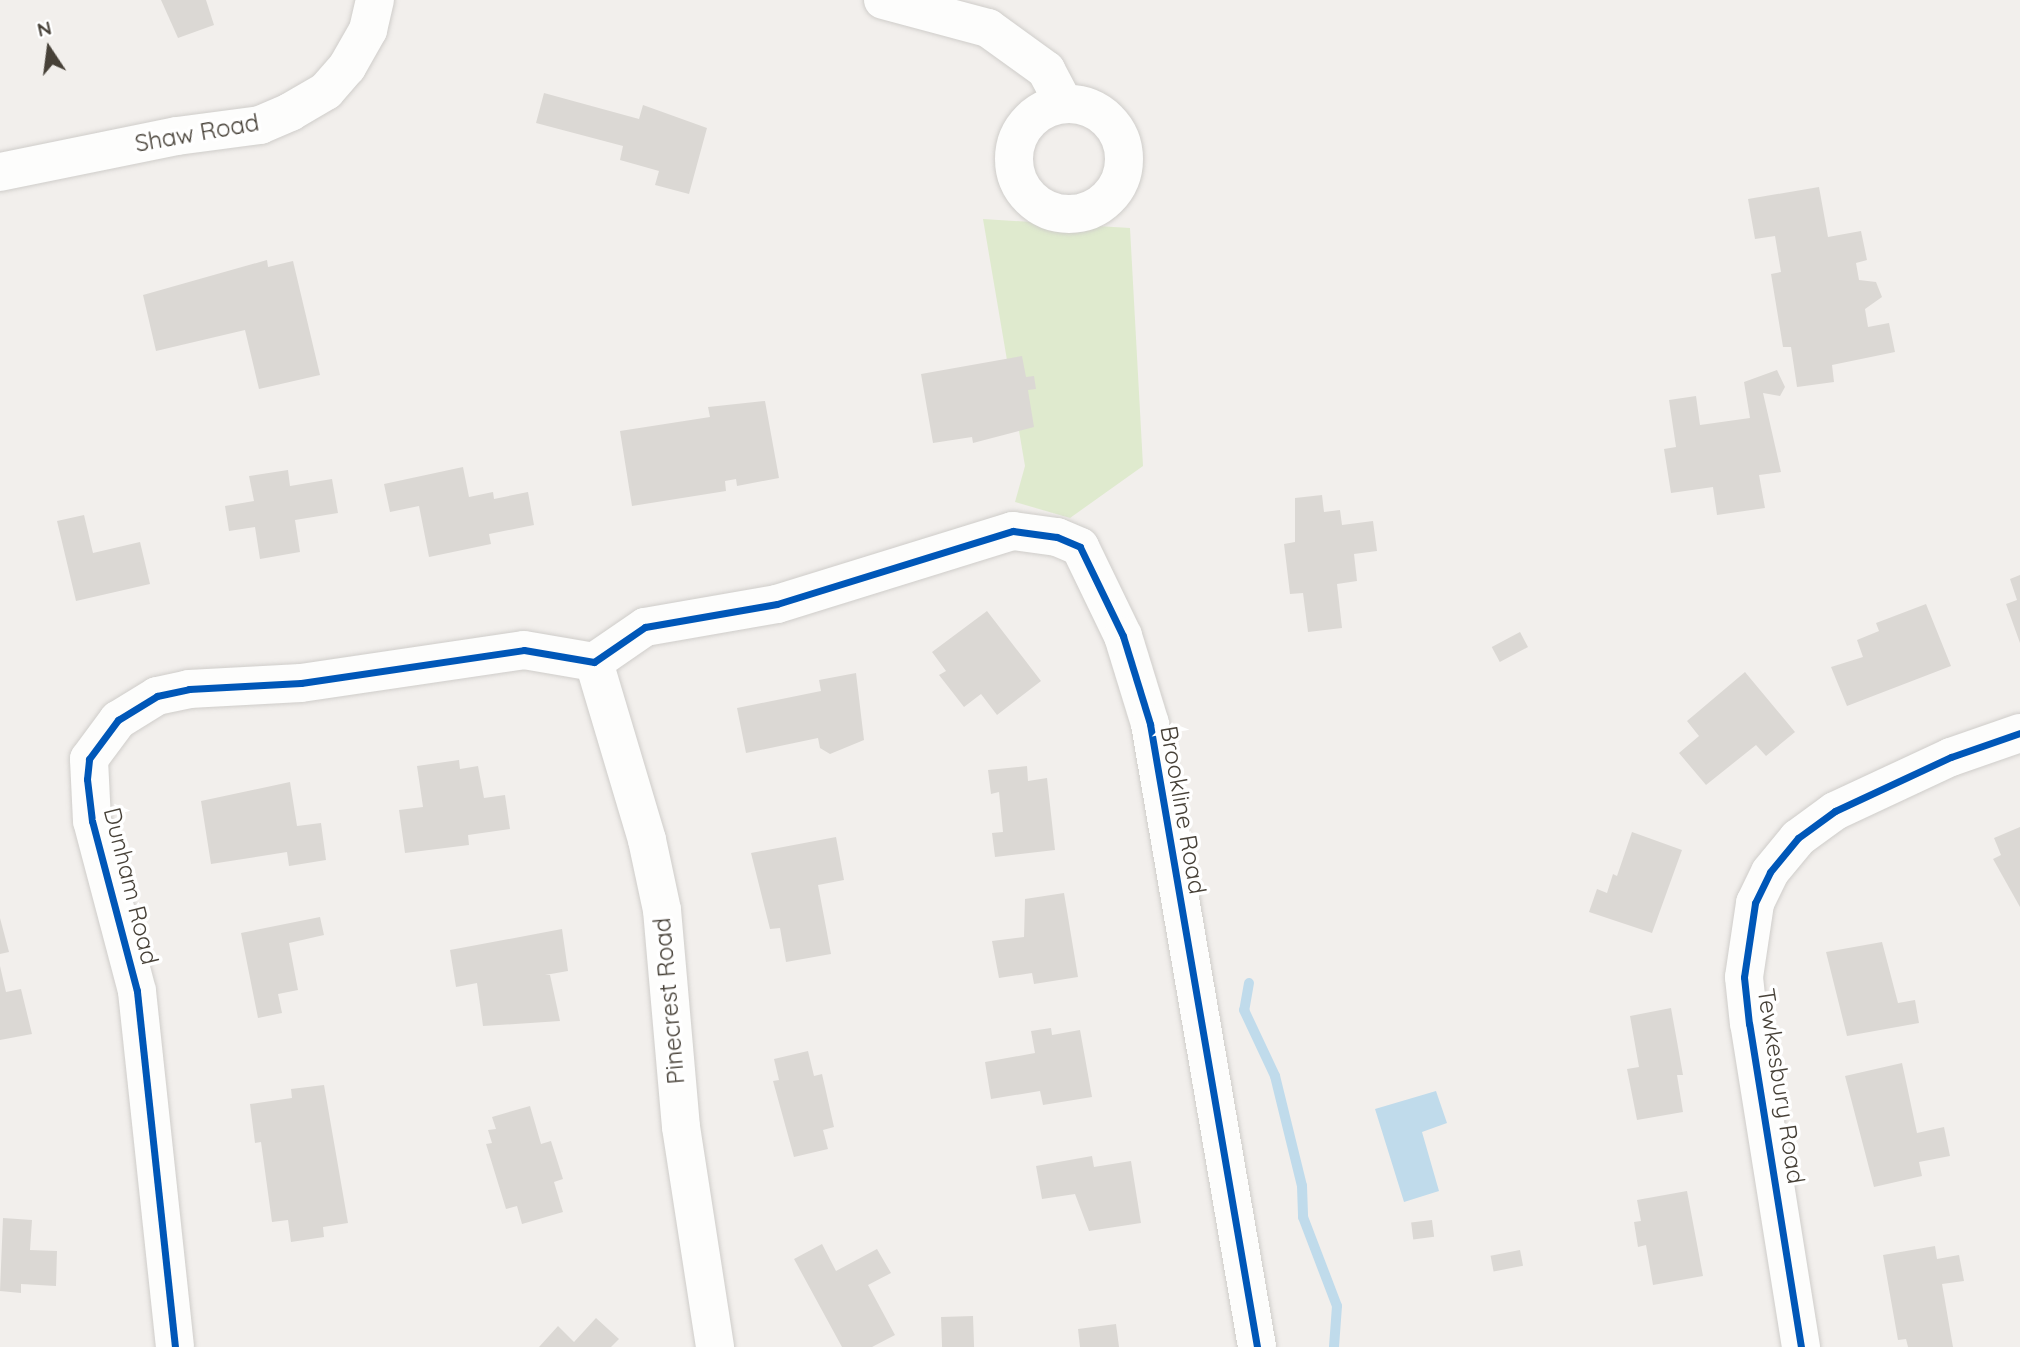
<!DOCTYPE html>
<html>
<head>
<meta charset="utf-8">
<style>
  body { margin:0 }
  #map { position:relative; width:2020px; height:1347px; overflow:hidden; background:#f2efec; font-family:Quicksand,sans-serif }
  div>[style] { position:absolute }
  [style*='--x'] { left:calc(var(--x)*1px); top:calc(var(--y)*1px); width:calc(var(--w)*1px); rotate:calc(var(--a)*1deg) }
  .green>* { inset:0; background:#dfeace }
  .water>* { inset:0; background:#c0dbeb }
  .stream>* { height:10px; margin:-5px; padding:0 5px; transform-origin:5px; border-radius:5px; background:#c0dbeb }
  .building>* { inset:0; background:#dbd8d4; transform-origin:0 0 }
  .roads { filter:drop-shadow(0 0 2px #cfcdca) drop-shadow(0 0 2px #cfcdca) }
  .minor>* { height:38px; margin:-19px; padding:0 19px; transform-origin:19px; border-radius:19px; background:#fdfdfc }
  .minor>.ring { margin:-19px; padding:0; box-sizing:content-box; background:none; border:38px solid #fdfdfc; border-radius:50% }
  .cycleway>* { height:7px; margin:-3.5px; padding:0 3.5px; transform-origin:3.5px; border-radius:3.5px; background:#0057b8 }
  span { translate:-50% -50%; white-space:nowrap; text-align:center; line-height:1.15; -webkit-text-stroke:7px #fff; paint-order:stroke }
  .street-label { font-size:24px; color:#474138 }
  .north { position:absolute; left:14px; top:14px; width:70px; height:70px; -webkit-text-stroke:5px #fff; paint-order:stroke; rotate:347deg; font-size:19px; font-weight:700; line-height:28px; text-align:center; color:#474138 }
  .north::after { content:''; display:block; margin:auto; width:24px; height:32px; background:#474138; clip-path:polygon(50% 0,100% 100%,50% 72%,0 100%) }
</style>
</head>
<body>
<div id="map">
  <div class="green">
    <div style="clip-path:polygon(983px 219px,1130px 228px,1143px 466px,1070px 518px,1015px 502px,1025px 466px)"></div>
  </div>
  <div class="water">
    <div style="clip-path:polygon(1436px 1091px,1447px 1123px,1422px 1132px,1439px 1191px,1404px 1202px,1375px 1109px)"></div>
  </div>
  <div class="stream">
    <div style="--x:1249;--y:983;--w:27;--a:100"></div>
    <div style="--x:1244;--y:1010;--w:73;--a:64.8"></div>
    <div style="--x:1275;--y:1076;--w:113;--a:76.2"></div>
    <div style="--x:1302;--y:1186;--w:31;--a:88"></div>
    <div style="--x:1303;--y:1217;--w:95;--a:69.1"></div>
    <div style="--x:1337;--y:1306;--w:41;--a:94.2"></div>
  </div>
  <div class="building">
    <div style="clip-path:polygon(161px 0,206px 0,214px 25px,178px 38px)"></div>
    <div style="clip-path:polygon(544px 93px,639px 119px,643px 105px,707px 128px,689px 194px,655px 185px,659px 171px,620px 160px,623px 146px,536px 123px)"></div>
    <div style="clip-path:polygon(1819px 187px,1828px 237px,1861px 231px,1867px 260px,1856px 263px,1859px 280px,1876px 282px,1882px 297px,1865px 309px,1868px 327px,1889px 323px,1895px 352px,1832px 365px,1834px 382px,1797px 387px,1791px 347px,1783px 347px,1771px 274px,1781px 272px,1775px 236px,1755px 239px,1748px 199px)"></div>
    <div style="clip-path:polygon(267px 260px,268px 267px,293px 261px,320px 375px,259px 389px,245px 330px,156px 351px,143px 295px)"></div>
    <div style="clip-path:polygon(1022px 356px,1026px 377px,1034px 376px,1036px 389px,1028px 390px,1034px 427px,973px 443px,972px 437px,933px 443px,921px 374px)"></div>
    <div style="clip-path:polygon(1777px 370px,1785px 387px,1780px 396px,1763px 393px,1781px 472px,1759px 475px,1765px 508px,1717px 515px,1713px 487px,1671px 493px,1664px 449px,1676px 447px,1669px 400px,1696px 396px,1700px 425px,1750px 418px,1744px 382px)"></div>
    <div style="clip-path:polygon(765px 401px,779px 478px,737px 486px,736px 479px,725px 481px,726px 491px,632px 506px,620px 431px,710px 417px,708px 407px)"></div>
    <div style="clip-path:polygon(463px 467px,469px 497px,493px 492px,494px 499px,528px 492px,534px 525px,489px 534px,491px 544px,429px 557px,419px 506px,390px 512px,384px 484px)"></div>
    <div style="clip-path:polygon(288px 470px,290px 486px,332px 479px,338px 513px,295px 520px,300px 552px,260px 559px,255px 527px,229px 531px,225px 506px,254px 501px,249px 476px)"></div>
    <div style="clip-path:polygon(1322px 495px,1324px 512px,1340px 510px,1342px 525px,1373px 521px,1377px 551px,1354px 554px,1357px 581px,1337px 584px,1342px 628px,1308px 632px,1303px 593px,1290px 594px,1284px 544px,1295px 542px,1295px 498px)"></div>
    <div style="clip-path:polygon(84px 515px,93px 553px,140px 542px,150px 584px,76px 601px,57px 521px)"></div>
    <div style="clip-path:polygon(2020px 575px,2020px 643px,2006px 604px,2017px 600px,2010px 579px)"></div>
    <div style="clip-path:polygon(1926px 604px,1951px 666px,1847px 706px,1831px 667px,1863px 657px,1857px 640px,1879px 631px,1876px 623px)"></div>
    <div style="clip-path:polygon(987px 611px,1041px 681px,997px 715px,981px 694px,964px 707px,939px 675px,946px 671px,932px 652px)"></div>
    <div style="left:1520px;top:632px;width:17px;height:32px;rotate:62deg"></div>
    <div style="clip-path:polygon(1745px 672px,1795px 732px,1766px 756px,1756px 745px,1706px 785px,1679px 753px,1699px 736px,1687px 721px)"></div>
    <div style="clip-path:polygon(856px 673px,864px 740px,830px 754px,820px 748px,818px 738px,746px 753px,737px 708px,821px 691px,819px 680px)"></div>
    <div style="clip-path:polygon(459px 760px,460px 769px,478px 766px,484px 798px,505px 795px,510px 829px,468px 835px,469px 845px,405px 853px,399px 810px,423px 807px,417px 766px)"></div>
    <div style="clip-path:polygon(1027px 766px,1028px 781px,1047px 778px,1055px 850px,995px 857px,992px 833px,1003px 832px,999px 792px,991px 794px,988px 770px)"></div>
    <div style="clip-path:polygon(290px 782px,297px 826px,321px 823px,326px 860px,289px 866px,287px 852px,211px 864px,201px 801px)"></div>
    <div style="clip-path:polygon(2020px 827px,2020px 907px,1993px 859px,2001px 855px,1994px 838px)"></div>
    <div style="clip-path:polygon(1632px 832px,1682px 850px,1652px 933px,1589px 912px,1597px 889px,1607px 893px,1613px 874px,1617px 876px)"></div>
    <div style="clip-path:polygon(836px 837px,844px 880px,818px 885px,831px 954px,786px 962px,780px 928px,770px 929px,751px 853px)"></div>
    <div style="clip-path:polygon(1064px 893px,1078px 977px,1034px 984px,1032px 973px,999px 978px,992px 941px,1024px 937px,1025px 899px)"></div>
    <div style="clip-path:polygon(320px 917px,324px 935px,289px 943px,298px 990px,278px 994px,282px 1013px,258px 1018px,241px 933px)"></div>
    <div style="clip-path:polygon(0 918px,9px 952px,0 954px)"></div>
    <div style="clip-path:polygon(562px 929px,568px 971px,545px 975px,550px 975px,560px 1021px,483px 1026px,477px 983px,456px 987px,450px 950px)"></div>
    <div style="clip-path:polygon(1882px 942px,1898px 1003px,1915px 1000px,1919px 1023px,1847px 1036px,1826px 952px)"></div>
    <div style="clip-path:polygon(0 966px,6px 992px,21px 989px,32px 1034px,0 1040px)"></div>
    <div style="clip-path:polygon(1671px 1008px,1683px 1075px,1677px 1075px,1683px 1112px,1637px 1120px,1627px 1069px,1639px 1067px,1630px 1016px)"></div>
    <div style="clip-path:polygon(1051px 1028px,1052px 1035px,1080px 1030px,1092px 1097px,1043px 1105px,1040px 1091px,991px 1099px,985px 1062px,1035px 1053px,1031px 1031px)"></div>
    <div style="clip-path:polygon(808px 1051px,814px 1076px,822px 1074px,834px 1127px,823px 1130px,828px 1149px,794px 1157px,773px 1081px,779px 1080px,774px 1059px)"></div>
    <div style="clip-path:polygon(1902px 1063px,1917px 1133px,1944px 1127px,1950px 1156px,1919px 1162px,1922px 1176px,1874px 1187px,1845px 1076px)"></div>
    <div style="clip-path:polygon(324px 1085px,348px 1223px,323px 1227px,324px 1237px,291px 1242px,288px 1220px,272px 1222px,261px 1142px,255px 1143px,250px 1104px,292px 1098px,291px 1089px)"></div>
    <div style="clip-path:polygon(530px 1106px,541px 1144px,551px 1141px,563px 1179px,554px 1182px,563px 1212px,522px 1224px,517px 1206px,506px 1209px,486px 1144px,492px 1143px,488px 1130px,496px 1129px,492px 1117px)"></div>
    <div style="clip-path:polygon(1092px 1156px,1094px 1167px,1131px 1161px,1141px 1223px,1089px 1231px,1075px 1194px,1042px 1199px,1036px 1166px)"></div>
    <div style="clip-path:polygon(1687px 1191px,1703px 1276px,1653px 1285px,1646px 1245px,1638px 1247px,1634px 1222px,1641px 1221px,1637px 1200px)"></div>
    <div style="clip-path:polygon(3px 1218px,32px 1220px,30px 1250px,57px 1251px,56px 1286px,21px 1284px,21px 1293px,0 1291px)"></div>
    <div style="left:1432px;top:1220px;width:17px;height:21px;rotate:83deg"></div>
    <div style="clip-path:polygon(822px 1244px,836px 1271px,877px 1249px,891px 1273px,868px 1285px,895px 1335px,872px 1347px,842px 1347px,794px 1259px)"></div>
    <div style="clip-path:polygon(1935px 1246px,1937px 1259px,1959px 1255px,1964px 1281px,1942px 1284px,1953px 1347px,1908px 1347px,1906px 1339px,1898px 1340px,1883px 1255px)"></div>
    <div style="left:1520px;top:1250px;width:16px;height:30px;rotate:79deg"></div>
    <div style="left:973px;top:1316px;width:31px;height:32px;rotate:88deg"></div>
    <div style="clip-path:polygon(596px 1318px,619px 1339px,611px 1347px,539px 1347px,558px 1326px,574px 1342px)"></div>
    <div style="clip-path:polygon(1116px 1324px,1119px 1347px,1080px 1347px,1078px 1329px)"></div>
  </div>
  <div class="roads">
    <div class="minor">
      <div style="--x:883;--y:0;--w:109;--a:14.9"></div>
      <div style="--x:988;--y:28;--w:72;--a:35.9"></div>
      <div style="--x:1046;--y:70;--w:38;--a:62"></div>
      <div class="ring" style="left:1014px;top:104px;width:72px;height:72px"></div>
      <div style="--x:0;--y:172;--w:181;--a:-11.5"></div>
      <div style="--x:177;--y:136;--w:84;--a:-7.5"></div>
      <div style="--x:260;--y:125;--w:33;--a:-23"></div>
      <div style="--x:290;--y:112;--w:42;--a:-30.3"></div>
      <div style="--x:326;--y:91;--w:32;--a:-49"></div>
      <div style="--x:347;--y:67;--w:43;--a:-60.4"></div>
      <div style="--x:368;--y:30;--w:31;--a:-77"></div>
      <div style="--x:594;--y:662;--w:62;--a:-34.5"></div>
      <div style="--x:645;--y:627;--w:134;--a:-9.9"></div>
      <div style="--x:777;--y:604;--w:247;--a:-17.2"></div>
      <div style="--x:1013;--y:531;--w:44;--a:7.8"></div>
      <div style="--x:1057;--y:537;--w:25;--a:23"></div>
      <div style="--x:1080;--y:547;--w:99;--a:64.2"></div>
      <div style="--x:1123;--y:636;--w:92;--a:72.9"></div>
      <div style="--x:1150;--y:724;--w:632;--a:80.25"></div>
      <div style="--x:594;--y:662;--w:186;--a:73.4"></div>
      <div style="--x:647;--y:840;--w:72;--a:77.9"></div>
      <div style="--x:662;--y:910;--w:218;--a:85"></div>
      <div style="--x:681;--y:1127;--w:223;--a:81.2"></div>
      <div style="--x:175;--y:1347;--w:358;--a:-96.1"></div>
      <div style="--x:137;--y:991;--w:176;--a:-104.8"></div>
      <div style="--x:92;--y:821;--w:62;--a:-92.8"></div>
      <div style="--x:89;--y:759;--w:49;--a:-53.4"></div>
      <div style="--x:118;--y:720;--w:46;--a:-31.6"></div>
      <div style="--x:157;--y:696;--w:33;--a:-12"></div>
      <div style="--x:189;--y:689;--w:112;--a:-3.1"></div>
      <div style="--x:301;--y:683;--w:225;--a:-8.4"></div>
      <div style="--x:524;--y:650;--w:71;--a:9.7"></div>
      <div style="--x:1801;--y:1347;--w:327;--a:-99.1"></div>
      <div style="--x:1749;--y:1024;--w:47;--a:-96.1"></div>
      <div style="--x:1744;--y:977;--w:75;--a:-81.5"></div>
      <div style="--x:1755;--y:903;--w:34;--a:-64"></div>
      <div style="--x:1770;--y:872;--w:44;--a:-50.5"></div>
      <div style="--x:1798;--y:838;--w:46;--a:-36.1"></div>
      <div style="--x:1835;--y:811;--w:128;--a:-25"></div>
      <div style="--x:1951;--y:757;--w:73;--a:-19.2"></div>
    </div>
  </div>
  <div class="cycleway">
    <div style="--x:175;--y:1347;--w:358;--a:-96.1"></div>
    <div style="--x:137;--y:991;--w:176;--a:-104.8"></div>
    <div style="--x:92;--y:821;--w:42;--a:-96.8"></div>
    <div style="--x:87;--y:779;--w:20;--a:-84"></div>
    <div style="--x:89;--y:759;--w:49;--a:-53.4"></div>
    <div style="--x:118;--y:720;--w:46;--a:-31.6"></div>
    <div style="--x:157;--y:696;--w:33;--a:-12"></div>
    <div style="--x:189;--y:689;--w:112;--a:-3.1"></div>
    <div style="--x:301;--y:683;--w:225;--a:-8.4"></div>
    <div style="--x:524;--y:650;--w:71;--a:9.7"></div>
    <div style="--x:594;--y:662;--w:62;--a:-34.5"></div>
    <div style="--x:645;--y:627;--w:134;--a:-9.9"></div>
    <div style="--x:777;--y:604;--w:247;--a:-17.2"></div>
    <div style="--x:1013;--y:531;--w:44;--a:7.8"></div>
    <div style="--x:1057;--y:537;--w:25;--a:23"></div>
    <div style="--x:1080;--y:547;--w:99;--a:64.2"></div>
    <div style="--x:1123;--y:636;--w:92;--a:72.9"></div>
    <div style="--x:1150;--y:724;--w:632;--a:80.25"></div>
    <div style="--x:1801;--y:1347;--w:327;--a:-99.1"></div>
    <div style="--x:1749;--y:1024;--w:47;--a:-96.1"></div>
    <div style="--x:1744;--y:977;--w:75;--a:-81.5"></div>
    <div style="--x:1755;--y:903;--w:34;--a:-64"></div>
    <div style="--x:1770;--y:872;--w:44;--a:-50.5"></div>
    <div style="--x:1798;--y:838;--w:46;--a:-36.1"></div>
    <div style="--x:1835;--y:811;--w:128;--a:-25"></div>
    <div style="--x:1951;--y:757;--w:73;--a:-19.2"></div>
  </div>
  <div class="street-label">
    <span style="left:197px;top:133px;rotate:-10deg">Shaw Road</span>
    <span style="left:1183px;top:810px;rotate:80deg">Brookline Road</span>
    <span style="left:131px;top:886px;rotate:76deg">Dunham Road</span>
    <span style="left:669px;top:1001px;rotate:-95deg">Pinecrest Road</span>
    <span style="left:1781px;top:1086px;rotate:81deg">Tewkesbury Road</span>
  </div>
  <div class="north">N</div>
</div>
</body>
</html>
